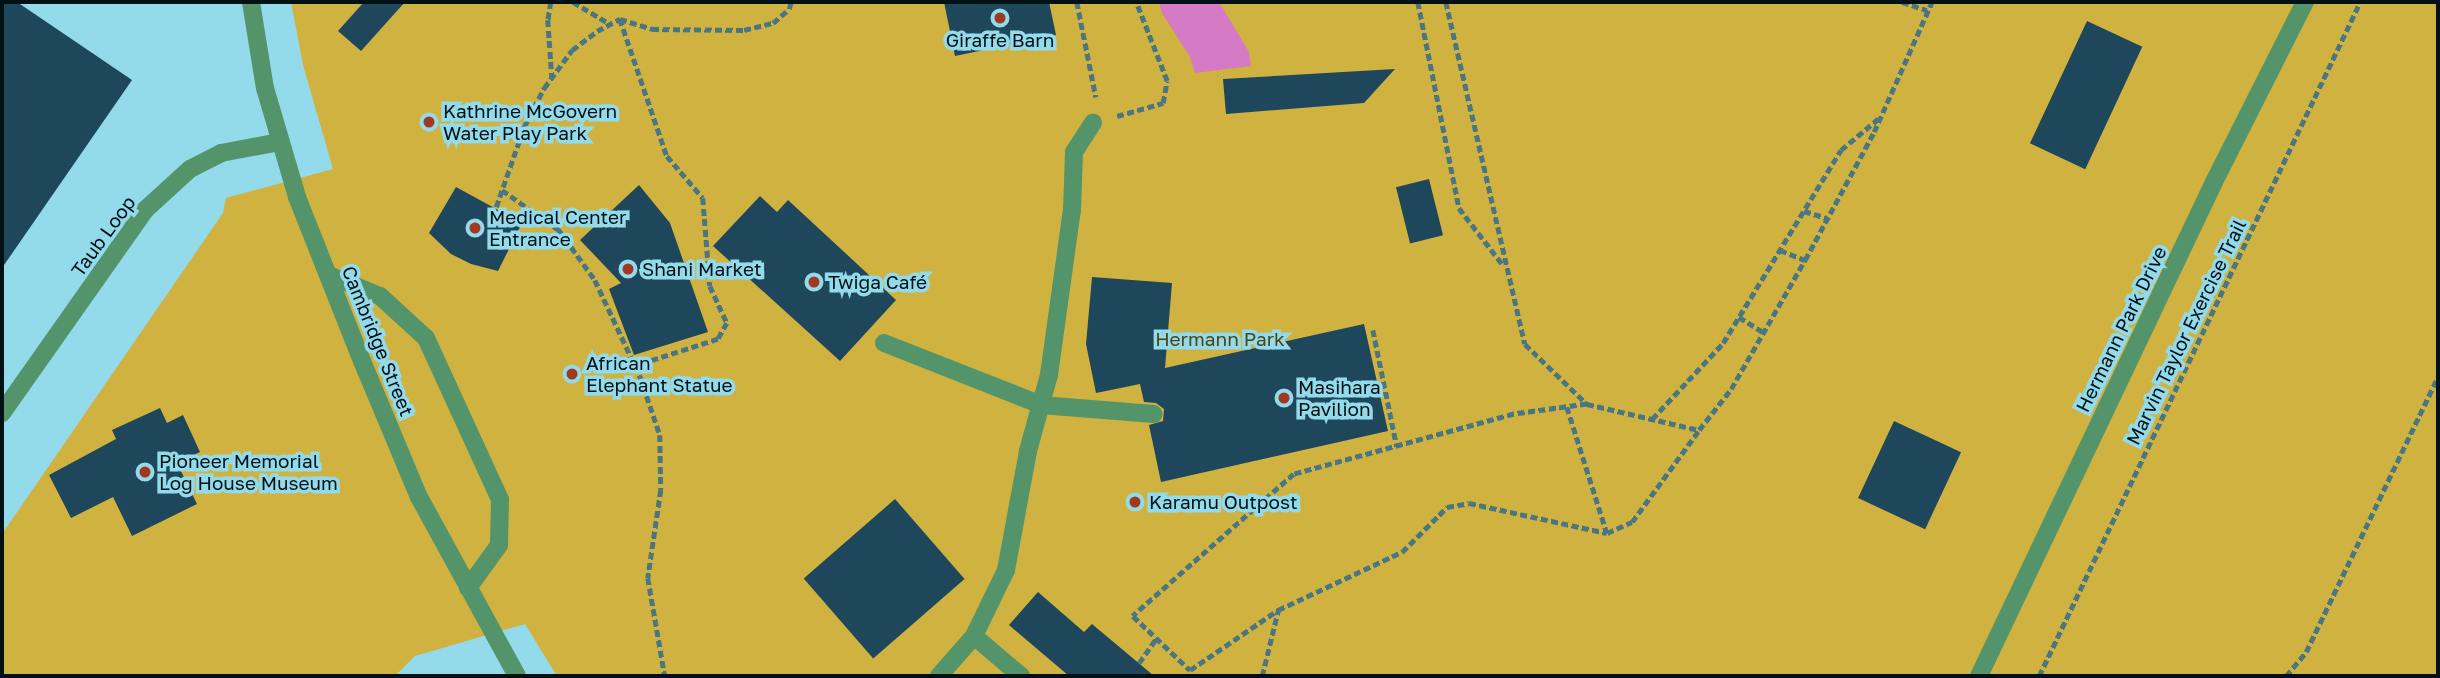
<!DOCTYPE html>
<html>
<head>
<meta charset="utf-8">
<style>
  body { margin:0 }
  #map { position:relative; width:2440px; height:678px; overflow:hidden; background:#93daeb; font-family:"Golos Text",sans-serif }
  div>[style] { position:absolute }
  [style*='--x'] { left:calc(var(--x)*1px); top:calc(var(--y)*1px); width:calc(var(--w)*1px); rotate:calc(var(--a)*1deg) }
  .green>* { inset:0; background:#d0b241 }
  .water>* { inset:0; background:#d57ac4 }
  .building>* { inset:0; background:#1e475c; transform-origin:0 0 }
  .path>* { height:4.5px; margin-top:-2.25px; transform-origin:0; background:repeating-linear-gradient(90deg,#4a7681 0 7px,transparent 0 10.5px) }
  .service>* { height:18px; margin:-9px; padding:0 9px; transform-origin:9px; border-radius:9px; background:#54946a }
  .tertiary>* { height:18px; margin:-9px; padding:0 9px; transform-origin:9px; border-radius:9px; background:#54946a }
  .dots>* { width:19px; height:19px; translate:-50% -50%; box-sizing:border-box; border:4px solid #93daeb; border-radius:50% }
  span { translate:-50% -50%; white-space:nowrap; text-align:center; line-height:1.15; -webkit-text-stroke:7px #93daeb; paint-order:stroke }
  .poi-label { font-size:19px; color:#001116 }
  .left { translate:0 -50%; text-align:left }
  .street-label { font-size:19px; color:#001116 }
  .park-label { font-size:19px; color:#50430e }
  .frame { position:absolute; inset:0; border:4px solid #001116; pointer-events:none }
</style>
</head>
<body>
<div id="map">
  <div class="green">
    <div style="clip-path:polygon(291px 2px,2438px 2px,2438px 676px,557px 676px,525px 624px,415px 656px,395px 676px,2px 676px,2px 534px,223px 213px,226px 198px,333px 169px,303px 65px)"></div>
  </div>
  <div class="water">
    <div style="clip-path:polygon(1159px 2px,1219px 2px,1249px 52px,1251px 66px,1195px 73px,1190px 57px,1162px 13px)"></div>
  </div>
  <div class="building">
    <div style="clip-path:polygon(2px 2px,17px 2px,132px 80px,2px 268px)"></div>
    <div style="clip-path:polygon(364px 2px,405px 2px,361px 51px,338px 31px)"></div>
    <div style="clip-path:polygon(944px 2px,1049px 2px,1056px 35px,955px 56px)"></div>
    <div style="left:2087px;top:21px;width:61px;height:135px;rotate:25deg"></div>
    <div style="clip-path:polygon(1395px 69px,1364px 103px,1226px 114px,1223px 79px)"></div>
    <div style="left:1429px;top:179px;width:58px;height:34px;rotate:76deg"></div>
    <div style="clip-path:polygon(639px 185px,670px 223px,708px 332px,634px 355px,609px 289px,621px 283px,580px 240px)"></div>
    <div style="clip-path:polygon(456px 187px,522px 223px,498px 271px,471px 264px,451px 254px,429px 233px)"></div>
    <div style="clip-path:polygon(760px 196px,777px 212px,788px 200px,896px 300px,840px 361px,713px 246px)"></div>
    <div style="clip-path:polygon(1092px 277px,1172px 283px,1165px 368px,1364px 324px,1388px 431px,1161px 482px,1149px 425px,1163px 421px,1164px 409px,1156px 403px,1144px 402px,1140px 384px,1096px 393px,1086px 344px)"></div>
    <div style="clip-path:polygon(160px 408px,167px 423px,183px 415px,200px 452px,177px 463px,197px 504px,132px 536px,113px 497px,71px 518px,49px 475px,116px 439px,112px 430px)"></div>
    <div style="left:1894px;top:421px;width:74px;height:85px;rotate:25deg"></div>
    <div style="left:895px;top:499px;width:106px;height:121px;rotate:49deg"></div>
    <div style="clip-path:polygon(1038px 592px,1084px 632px,1092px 624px,1154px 676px,1069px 676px,1009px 625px)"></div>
  </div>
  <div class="path">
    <div style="--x:551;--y:2;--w:18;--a:99"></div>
    <div style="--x:548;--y:20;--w:57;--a:86"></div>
    <div style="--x:573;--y:2;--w:43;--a:30.7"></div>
    <div style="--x:1077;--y:2;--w:97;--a:78.7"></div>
    <div style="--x:1418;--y:2;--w:210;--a:78.7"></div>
    <div style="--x:1459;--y:208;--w:72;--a:52.3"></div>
    <div style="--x:1446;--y:2;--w:351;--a:77"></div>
    <div style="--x:1525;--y:344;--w:86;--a:44.1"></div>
    <div style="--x:1587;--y:404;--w:115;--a:13.1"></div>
    <div style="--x:1699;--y:430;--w:52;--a:-52"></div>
    <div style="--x:1731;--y:389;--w:149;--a:-60.2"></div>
    <div style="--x:1805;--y:260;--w:145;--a:-61.7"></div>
    <div style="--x:1874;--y:132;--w:142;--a:-66"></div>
    <div style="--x:1902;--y:2;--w:26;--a:18"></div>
    <div style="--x:620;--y:19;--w:145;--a:71.1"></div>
    <div style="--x:667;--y:156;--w:55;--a:49.4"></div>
    <div style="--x:703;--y:198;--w:88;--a:85.5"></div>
    <div style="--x:710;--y:286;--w:41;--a:65.3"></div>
    <div style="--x:727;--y:323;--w:18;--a:119"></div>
    <div style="--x:718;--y:339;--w:87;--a:162"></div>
    <div style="--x:1117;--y:116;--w:48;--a:-15.8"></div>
    <div style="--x:1163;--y:103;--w:22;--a:-80"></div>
    <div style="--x:1167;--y:81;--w:85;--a:-111.4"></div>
    <div style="--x:502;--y:190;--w:70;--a:35.1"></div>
    <div style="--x:559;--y:230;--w:62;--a:54.2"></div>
    <div style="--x:595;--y:280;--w:106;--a:64.9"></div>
    <div style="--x:640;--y:376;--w:62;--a:71.3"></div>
    <div style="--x:660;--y:435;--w:55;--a:89"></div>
    <div style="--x:661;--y:490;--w:89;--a:98.4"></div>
    <div style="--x:648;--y:578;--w:99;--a:80.2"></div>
    <div style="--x:496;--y:207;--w:85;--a:-70.7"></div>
    <div style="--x:524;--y:127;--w:44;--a:-62.9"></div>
    <div style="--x:544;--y:88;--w:47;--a:-53.6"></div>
    <div style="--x:572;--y:50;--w:31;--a:-37"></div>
    <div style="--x:597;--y:31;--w:26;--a:-28"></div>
    <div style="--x:620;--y:19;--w:34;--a:17"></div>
    <div style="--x:652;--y:29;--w:92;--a:0.6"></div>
    <div style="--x:744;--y:30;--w:30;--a:-14"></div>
    <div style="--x:773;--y:23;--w:21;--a:-41"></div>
    <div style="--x:789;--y:9;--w:7;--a:-74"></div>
    <div style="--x:1804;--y:211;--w:24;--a:17"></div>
    <div style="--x:1780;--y:250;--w:27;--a:22"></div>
    <div style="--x:1739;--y:317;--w:31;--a:32"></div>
    <div style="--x:1373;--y:330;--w:119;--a:78.4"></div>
    <div style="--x:1587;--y:404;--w:74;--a:172.2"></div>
    <div style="--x:1514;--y:414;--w:228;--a:164.7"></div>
    <div style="--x:1294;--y:474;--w:215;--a:138.6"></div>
    <div style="--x:1133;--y:616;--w:79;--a:43.5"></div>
    <div style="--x:1190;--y:670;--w:107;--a:-34.3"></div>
    <div style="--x:1278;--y:610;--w:137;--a:-25.1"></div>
    <div style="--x:1402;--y:552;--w:64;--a:-45"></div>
    <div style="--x:1447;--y:507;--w:22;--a:-10"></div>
    <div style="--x:1469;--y:503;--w:141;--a:12.3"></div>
    <div style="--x:1607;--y:533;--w:27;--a:-24"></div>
    <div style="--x:1632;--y:522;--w:114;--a:-53.9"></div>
    <div style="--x:1567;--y:407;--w:132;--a:72.4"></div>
    <div style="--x:1652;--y:419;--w:104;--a:-46.9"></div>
    <div style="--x:1723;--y:343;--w:226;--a:-58.6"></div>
    <div style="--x:1841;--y:150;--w:50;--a:-40.1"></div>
    <div style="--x:1139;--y:663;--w:28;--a:-55"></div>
    <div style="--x:1262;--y:676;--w:67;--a:-76.2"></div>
    <div style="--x:2039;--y:676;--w:747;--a:-64.53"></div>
    <div style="--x:2286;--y:676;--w:31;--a:-50"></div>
    <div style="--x:2306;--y:652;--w:306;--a:-64.4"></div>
  </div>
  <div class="service">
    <div style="--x:329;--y:275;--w:55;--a:22.4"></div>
    <div style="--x:380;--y:296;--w:62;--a:42.4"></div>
    <div style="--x:426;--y:338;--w:178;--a:65.4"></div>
    <div style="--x:500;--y:500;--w:45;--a:91.3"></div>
    <div style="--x:499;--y:545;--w:53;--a:125.8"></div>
    <div style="--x:884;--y:343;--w:169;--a:21.5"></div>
    <div style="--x:1041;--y:405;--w:113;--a:4.6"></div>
    <div style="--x:2;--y:413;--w:248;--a:-54.8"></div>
    <div style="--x:145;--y:210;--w:61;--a:-42.3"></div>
    <div style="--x:190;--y:169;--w:35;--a:-27"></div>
    <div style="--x:221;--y:153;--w:60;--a:-10.6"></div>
    <div style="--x:974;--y:636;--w:62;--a:40.4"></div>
    <div style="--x:939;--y:676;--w:53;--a:-48.8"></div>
    <div style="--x:974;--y:636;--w:73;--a:-64.1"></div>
    <div style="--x:1006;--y:570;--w:121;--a:-79.5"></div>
    <div style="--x:1028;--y:451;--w:79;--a:-74.6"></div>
    <div style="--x:1049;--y:375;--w:167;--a:-82.1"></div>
    <div style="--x:1072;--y:210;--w:58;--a:-88"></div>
    <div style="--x:1074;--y:152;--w:35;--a:-57"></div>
  </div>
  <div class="tertiary">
    <div style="--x:251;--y:2;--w:87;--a:80.8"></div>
    <div style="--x:265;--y:88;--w:114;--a:73.6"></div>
    <div style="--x:297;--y:197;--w:176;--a:68.4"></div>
    <div style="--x:362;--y:361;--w:147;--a:67.3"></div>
    <div style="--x:419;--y:497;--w:204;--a:61.3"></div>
    <div style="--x:1979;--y:676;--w:547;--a:-64.56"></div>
    <div style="--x:2214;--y:182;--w:202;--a:-63.2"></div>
  </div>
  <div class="dots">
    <div style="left:1000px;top:18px;background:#a13820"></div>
    <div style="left:429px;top:122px;background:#a13820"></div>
    <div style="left:475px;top:228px;background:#a13820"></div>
    <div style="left:628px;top:269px;background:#a13820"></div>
    <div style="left:814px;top:282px;background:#a13820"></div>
    <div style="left:572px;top:374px;background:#a13820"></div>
    <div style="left:1284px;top:398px;background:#a13820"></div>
    <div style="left:145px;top:472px;background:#a13820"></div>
    <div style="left:1135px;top:502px;background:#a13820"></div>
  </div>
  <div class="poi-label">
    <span style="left:1000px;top:40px">Giraffe Barn</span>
    <span class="left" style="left:443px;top:122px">Kathrine McGovern<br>Water Play Park</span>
    <span class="left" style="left:489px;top:228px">Medical Center<br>Entrance</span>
    <span class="left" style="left:642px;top:269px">Shani Market</span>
    <span class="left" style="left:828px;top:282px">Twiga Café</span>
    <span class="left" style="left:586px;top:374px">African<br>Elephant Statue</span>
    <span class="left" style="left:1298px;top:398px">Masihara<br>Pavilion</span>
    <span class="left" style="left:159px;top:472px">Pioneer Memorial<br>Log House Museum</span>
    <span class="left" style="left:1149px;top:502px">Karamu Outpost</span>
  </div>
  <div class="street-label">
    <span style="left:103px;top:236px;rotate:-54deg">Taub Loop</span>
    <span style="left:2121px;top:329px;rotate:-64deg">Hermann Park Drive</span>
    <span style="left:2186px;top:332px;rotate:-64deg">Marvin Taylor Exercise Trail</span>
    <span style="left:378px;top:341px;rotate:68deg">Cambridge Street</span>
  </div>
  <div class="park-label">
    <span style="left:1220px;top:339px">Hermann Park</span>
  </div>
  <div class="frame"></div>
</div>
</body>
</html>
